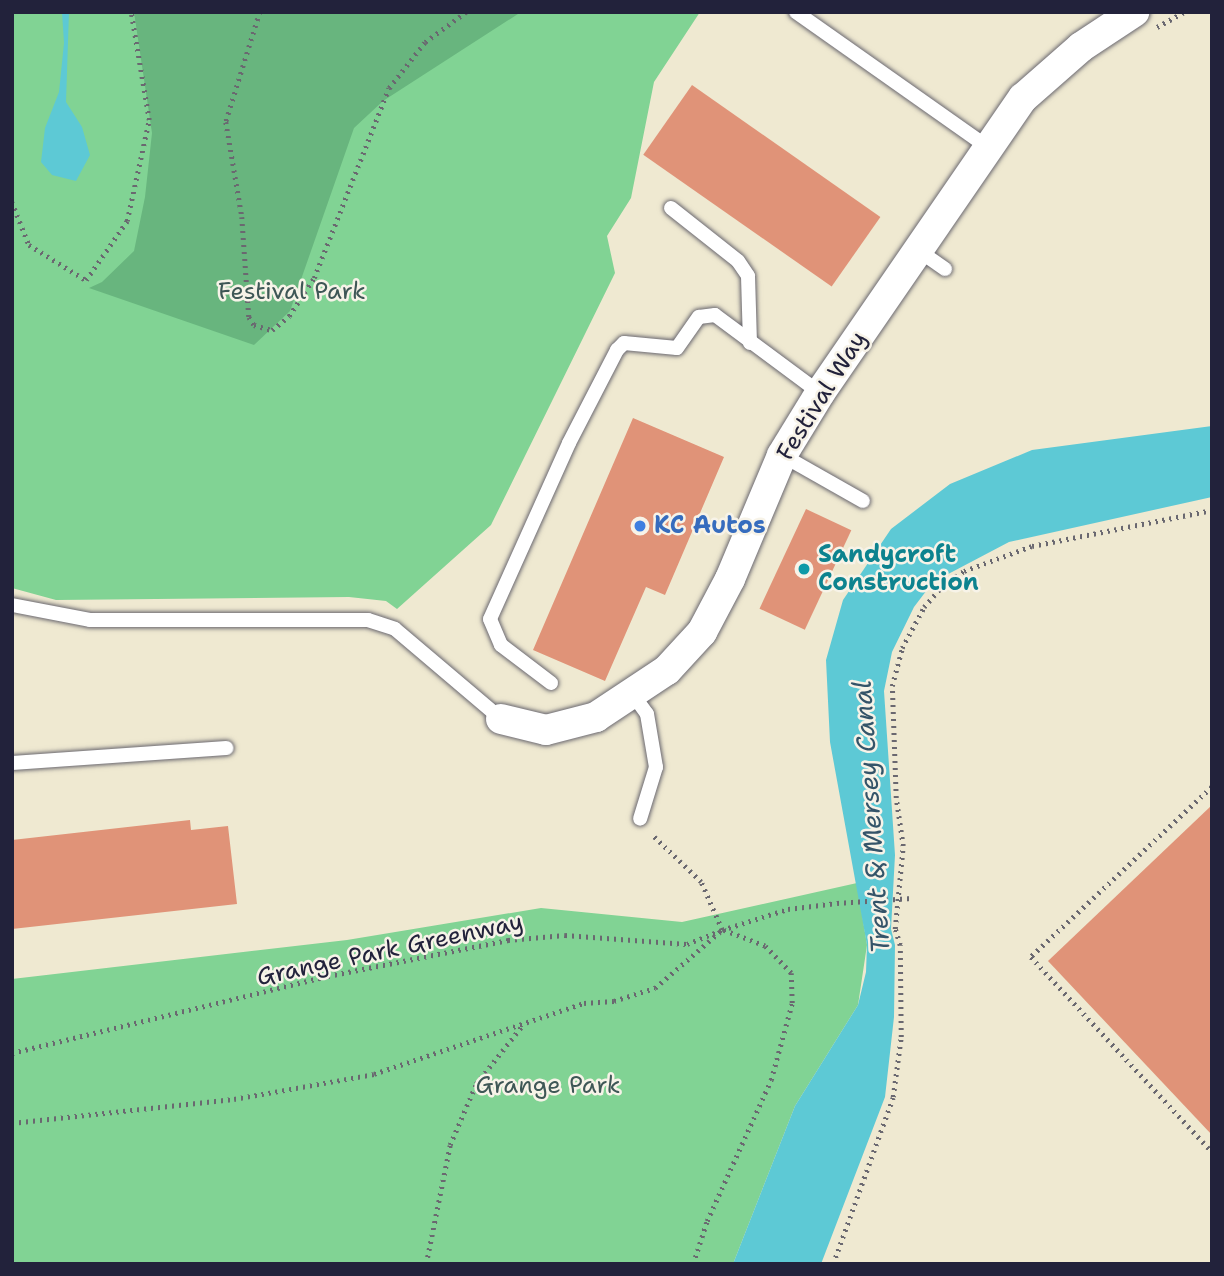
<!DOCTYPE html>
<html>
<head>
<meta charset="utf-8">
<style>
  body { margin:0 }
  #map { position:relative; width:1224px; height:1276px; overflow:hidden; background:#efe9d1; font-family:"Shantell Sans",sans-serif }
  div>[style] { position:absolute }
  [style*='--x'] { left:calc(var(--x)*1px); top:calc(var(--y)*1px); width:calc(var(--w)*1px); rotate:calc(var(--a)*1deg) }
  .green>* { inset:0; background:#81d394 }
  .forest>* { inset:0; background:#68b57e }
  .water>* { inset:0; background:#5dc9d5 }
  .building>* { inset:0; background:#e09378; transform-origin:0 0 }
  .path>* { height:4.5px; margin-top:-2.25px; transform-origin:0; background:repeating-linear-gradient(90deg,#6a6870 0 2px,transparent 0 7px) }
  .roads { filter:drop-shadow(0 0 2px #6a6870) drop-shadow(0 0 2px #6a6870) }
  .service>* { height:14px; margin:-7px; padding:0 7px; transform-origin:7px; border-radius:7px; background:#fff }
  .minor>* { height:30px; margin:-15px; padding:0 15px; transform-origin:15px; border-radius:15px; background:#fff }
  .path-bridge>* { height:4.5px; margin-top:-2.25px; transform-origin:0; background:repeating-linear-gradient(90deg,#6a6870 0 2px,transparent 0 7px) }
  .dots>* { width:19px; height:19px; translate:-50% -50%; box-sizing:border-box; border:4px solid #f7f3e8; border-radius:50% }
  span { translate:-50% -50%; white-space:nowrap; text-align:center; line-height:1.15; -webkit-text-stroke:5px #f7f3e8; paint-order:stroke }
  .park-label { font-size:24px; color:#3e5756 }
  .street-label { font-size:24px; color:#22223b }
  .shop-label { font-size:24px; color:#366cbe; font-weight:700 }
  .left { translate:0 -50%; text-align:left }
  .culture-label { font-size:24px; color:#0d838f; font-weight:700 }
  .water-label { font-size:26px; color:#345469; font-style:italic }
  .frame { position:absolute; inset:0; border:14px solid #22223b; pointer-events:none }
</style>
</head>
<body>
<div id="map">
  <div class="green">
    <div style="clip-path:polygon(12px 12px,700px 12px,654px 82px,631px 198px,607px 236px,615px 273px,491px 525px,397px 609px,386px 601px,349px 597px,56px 600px,12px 588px)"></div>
    <div style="clip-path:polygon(857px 883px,867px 945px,858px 1005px,795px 1106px,733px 1264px,12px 1264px,12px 979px,347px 940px,541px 908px,682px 922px)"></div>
  </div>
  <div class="forest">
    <div style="clip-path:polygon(134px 12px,521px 12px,383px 101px,354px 128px,290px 311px,254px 345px,89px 288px,102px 282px,134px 251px,145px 197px,152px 133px)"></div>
  </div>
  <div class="water">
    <div style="clip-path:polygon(62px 12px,69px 12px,66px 102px,82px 127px,90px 155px,76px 181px,52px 175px,41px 162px,45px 128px,59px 92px,64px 43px)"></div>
    <div style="clip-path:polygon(1212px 426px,1212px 497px,1009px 542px,933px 582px,914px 607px,892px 652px,884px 691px,895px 855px,891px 929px,895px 945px,894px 1017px,885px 1097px,821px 1264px,733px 1264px,795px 1106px,858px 1005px,866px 972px,867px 945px,830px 742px,826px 660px,843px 600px,891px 529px,950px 484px,1032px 450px)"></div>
  </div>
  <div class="building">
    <div style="left:692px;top:85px;width:230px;height:85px;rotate:35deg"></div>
    <div style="clip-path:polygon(633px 418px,724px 457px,665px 595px,646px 587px,605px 681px,533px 650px)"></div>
    <div style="left:806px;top:509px;width:50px;height:110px;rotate:25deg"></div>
    <div style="clip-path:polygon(1212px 805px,1212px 1135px,1048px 961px)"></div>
    <div style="clip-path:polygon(190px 820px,191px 830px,228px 826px,237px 904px,12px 929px,12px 840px)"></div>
  </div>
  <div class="path">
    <div style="--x:260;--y:12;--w:115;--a:107.2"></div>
    <div style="--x:226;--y:122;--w:96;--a:80.4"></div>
    <div style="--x:242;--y:217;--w:100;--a:86"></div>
    <div style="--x:249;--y:317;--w:9;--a:58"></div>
    <div style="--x:254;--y:325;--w:19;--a:16"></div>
    <div style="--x:272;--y:330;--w:22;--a:-39"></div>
    <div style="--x:289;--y:316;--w:45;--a:-56.7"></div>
    <div style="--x:314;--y:278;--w:204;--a:-68.5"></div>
    <div style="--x:389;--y:88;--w:58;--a:-52"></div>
    <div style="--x:425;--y:42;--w:51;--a:-36.2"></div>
    <div style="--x:1157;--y:27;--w:31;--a:-29"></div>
    <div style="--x:12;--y:202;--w:46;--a:68.4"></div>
    <div style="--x:29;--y:245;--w:67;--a:31.6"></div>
    <div style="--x:86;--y:280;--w:72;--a:-55.2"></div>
    <div style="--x:127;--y:221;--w:103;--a:-77.7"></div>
    <div style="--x:149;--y:120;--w:109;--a:-99.5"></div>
    <div style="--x:1212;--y:787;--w:248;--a:136.8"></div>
    <div style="--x:1031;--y:957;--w:266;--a:47.1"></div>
    <div style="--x:12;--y:1053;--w:325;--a:-13.7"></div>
    <div style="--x:328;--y:976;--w:184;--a:-11.3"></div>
    <div style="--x:508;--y:940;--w:57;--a:-5"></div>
    <div style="--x:565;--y:935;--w:122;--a:4.2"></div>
    <div style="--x:687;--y:944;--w:38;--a:-22"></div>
    <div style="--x:722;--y:930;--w:52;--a:-113.6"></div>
    <div style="--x:701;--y:882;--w:69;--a:-136.2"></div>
    <div style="--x:12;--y:1123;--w:223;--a:-6.2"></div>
    <div style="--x:234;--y:1099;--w:142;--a:-10.1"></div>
    <div style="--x:374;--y:1074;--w:222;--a:-18.7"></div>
    <div style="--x:584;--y:1003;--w:30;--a:-4"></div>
    <div style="--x:614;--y:1001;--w:43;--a:-17.6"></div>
    <div style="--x:655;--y:988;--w:89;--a:-40.9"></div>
    <div style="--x:722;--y:930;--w:69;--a:-17.7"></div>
    <div style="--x:788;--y:909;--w:49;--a:-7"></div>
    <div style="--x:426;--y:1264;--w:121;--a:-78.6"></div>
    <div style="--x:450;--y:1145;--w:66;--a:-66.9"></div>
    <div style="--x:476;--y:1084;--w:74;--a:-51.6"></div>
    <div style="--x:693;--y:1264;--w:45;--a:-72"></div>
    <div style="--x:707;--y:1221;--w:155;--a:-65.6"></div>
    <div style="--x:771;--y:1080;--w:80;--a:-74.7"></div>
    <div style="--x:792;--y:1003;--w:30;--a:-92"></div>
    <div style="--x:791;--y:973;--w:37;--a:-134"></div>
    <div style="--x:765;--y:946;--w:45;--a:-159.1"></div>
    <div style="--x:833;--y:1264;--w:177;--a:-70.2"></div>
    <div style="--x:893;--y:1097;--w:61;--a:-82.4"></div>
    <div style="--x:901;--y:1037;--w:92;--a:-90.6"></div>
    <div style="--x:900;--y:945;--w:17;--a:-107"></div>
    <div style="--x:895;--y:929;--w:83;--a:-84.5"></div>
    <div style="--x:903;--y:846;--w:49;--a:-98.3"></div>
    <div style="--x:896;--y:798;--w:112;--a:-92"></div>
    <div style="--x:892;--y:686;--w:39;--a:-75"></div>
    <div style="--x:902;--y:648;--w:47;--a:-61.8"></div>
    <div style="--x:924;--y:607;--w:30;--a:-49"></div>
    <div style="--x:944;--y:584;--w:24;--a:-33"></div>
    <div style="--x:964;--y:571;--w:72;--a:-20.2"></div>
    <div style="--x:1032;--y:546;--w:184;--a:-11.3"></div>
  </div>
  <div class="roads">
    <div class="service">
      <div style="--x:796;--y:12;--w:236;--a:35.2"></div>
      <div style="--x:671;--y:208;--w:85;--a:38.3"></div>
      <div style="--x:738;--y:261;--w:18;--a:56"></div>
      <div style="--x:748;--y:276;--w:67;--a:88.3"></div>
      <div style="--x:918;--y:250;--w:33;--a:35"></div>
      <div style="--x:782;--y:455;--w:93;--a:29.6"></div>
      <div style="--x:12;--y:605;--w:79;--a:10.9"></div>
      <div style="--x:90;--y:620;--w:278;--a:0"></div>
      <div style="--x:368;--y:620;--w:28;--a:18"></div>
      <div style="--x:395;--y:629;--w:139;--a:40.3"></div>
      <div style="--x:551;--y:683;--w:63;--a:-142.8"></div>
      <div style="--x:501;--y:645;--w:28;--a:-113"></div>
      <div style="--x:490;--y:619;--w:193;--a:-65.8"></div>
      <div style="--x:569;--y:443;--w:105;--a:-62.7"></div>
      <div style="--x:617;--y:350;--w:10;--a:-45"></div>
      <div style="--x:624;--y:343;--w:53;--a:5.4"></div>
      <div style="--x:677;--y:348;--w:38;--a:-55"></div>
      <div style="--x:699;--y:317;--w:16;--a:-7"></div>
      <div style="--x:715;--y:315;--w:131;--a:36.6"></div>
      <div style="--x:634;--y:696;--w:22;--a:54"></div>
      <div style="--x:647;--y:714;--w:54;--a:80.4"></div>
      <div style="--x:656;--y:767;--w:54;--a:107.1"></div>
      <div style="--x:12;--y:763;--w:215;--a:-4"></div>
    </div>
    <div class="minor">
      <div style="--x:501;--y:719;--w:46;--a:13.7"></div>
      <div style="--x:546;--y:730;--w:52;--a:-14.6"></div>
      <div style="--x:596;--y:717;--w:85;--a:-33.5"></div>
      <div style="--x:667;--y:670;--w:52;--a:-47.4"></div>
      <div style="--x:702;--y:632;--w:60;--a:-62.2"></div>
      <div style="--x:730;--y:579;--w:134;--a:-67.2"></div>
      <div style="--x:782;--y:455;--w:73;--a:-58.5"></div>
      <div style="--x:820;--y:393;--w:358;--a:-55.5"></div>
      <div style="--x:1023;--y:98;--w:77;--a:-41.3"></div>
      <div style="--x:1081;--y:47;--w:64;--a:-33.4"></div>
    </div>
  </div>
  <div class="path-bridge">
    <div style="--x:837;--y:903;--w:75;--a:-3.8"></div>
  </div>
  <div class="dots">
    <div style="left:640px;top:526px;background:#3f7fe0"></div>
    <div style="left:804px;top:569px;background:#0f9aa8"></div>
  </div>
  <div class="park-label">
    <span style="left:292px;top:292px">Festival Park</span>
    <span style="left:548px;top:1086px">Grange Park</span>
  </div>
  <div class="street-label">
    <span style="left:822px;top:396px;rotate:-58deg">Festival Way</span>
    <span style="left:390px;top:950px;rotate:-12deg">Grange Park Greenway</span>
  </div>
  <div class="shop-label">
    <span class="left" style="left:654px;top:526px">KC Autos</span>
  </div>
  <div class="culture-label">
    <span class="left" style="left:818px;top:569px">Sandycroft<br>Construction</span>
  </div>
  <div class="water-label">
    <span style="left:871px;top:817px;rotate:-94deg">Trent &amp; Mersey Canal</span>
  </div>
  <div class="frame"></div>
</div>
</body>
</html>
